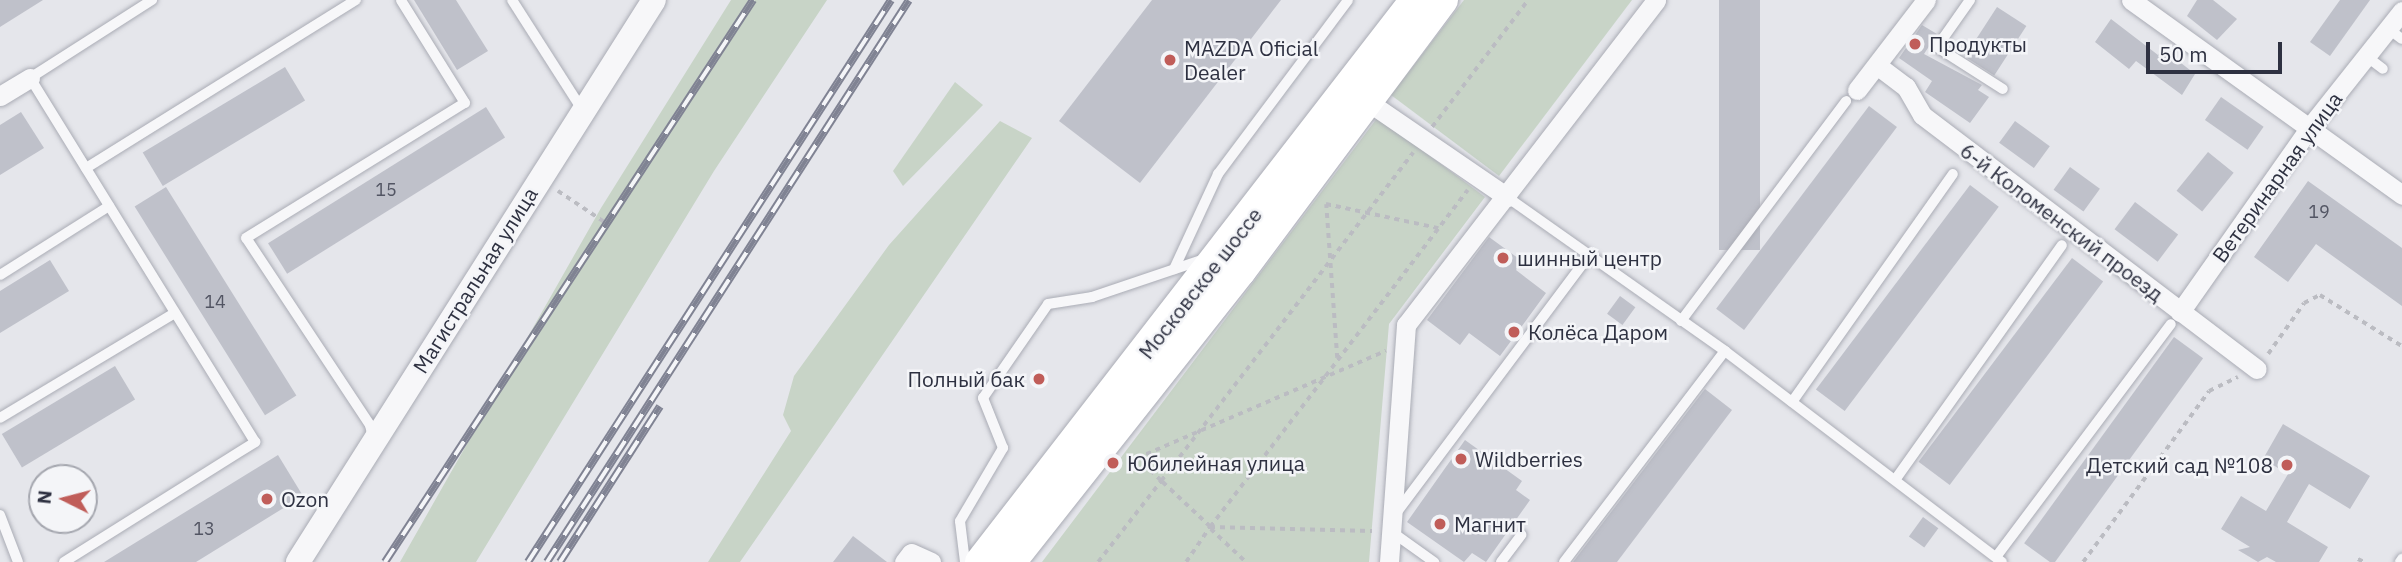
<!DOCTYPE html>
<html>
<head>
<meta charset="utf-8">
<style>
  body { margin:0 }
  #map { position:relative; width:2402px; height:562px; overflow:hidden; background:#e5e6eb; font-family:"IBM Plex Sans",sans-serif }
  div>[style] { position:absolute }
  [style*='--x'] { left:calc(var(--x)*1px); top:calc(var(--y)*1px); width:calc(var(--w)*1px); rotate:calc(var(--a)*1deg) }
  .green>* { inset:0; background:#c8d4c7 }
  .building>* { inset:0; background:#bfc1ca; transform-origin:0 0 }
  .path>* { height:3.5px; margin-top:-1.75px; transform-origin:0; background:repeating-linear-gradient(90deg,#bbbcc2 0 5px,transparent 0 10px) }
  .roads { filter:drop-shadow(0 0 2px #aaacb5) drop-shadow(0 0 2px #aaacb5) }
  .service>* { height:10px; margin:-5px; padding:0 5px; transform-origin:5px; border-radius:5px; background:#f7f7f9 }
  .minor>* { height:19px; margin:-9.5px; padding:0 9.5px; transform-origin:9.5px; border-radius:9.5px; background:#f7f7f9 }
  .tertiary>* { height:24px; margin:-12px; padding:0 12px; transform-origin:12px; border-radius:12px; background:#f7f7f9 }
  .primary>* { height:30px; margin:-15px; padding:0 15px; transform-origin:15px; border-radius:15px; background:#fff }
  .rail>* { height:8px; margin-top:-4px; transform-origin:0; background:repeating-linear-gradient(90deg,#f4f5f8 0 16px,#808393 0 32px); box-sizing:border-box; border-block:2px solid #808393 }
  .dots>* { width:19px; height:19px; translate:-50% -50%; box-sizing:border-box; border:4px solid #f4f5f8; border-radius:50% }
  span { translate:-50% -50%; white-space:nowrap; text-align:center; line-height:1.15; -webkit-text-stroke:5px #f4f5f8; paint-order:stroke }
  .number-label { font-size:18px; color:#525563 }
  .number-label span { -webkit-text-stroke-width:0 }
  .poi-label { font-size:21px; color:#2e3141 }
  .left { translate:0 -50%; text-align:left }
  .right { translate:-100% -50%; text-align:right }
  .street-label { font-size:21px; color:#2e3141 }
  .north { position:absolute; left:28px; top:464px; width:70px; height:70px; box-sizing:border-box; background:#f4f5f8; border:2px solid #a5a7af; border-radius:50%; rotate:276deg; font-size:19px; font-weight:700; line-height:28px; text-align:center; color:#2e3141 }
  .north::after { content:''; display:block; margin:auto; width:24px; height:32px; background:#c05d59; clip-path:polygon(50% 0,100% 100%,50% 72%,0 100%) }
  .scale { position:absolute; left:2146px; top:42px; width:136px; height:32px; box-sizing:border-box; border:4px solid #2e3141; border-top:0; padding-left:9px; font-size:21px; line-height:24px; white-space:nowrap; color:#2e3141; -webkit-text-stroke:5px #f4f5f8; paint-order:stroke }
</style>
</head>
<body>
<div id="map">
  <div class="green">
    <div style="clip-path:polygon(731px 0,827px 0,714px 171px,476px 562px,400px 562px,601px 208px)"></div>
    <div style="clip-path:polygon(1464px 0,1632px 0,1499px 176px,1391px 95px)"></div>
    <div style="clip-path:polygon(955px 82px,983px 105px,903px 186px,893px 171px)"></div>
    <div style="clip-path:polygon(1378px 117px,1485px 197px,1389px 324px,1369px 562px,1042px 562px)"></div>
    <div style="clip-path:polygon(1000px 121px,1032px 138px,740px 562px,708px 562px,791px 431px,783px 415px,794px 376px,889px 245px)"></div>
  </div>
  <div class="building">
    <div style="clip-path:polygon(0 0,43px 0,0 27px)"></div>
    <div style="clip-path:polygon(414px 0,456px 0,488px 51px,457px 70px)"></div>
    <div style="clip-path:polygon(1152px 0,1281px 0,1140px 183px,1059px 121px)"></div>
    <div style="left:1719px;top:0;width:41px;height:250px"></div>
    <div style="clip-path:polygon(2197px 0,2213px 0,2237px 19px,2217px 40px,2187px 16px)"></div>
    <div style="clip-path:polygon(2340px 0,2370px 0,2330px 56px,2310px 42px)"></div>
    <div style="left:1997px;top:7px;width:35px;height:59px;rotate:33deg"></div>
    <div style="clip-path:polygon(2111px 19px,2158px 55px,2162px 48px,2195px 74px,2182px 95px,2136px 61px,2129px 69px,2095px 42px)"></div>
    <div style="clip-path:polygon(1922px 25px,1937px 34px,1924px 54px,1982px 85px,1978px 90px,1989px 97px,1970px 123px,1925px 92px,1932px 81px,1899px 58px)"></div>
    <div style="left:285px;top:67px;width:39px;height:166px;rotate:59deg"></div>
    <div style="left:2221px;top:97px;width:52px;height:28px;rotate:35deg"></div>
    <div style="left:1869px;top:106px;width:35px;height:254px;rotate:37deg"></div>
    <div style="left:486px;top:107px;width:36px;height:257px;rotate:58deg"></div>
    <div style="clip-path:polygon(21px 112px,44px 148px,0 175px,0 125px)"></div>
    <div style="left:2015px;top:121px;width:43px;height:27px;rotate:36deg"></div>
    <div style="left:2208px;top:152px;width:33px;height:50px;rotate:39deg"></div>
    <div style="left:2070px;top:167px;width:37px;height:28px;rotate:36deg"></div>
    <div style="clip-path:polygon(2308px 181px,2402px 248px,2402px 306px,2316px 244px,2288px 282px,2254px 257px)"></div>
    <div style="left:1970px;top:185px;width:36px;height:256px;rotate:37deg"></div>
    <div style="left:166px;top:187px;width:246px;height:37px;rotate:58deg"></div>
    <div style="left:2135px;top:202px;width:54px;height:34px;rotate:37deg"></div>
    <div style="clip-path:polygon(1489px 237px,1522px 261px,1516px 270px,1546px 293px,1500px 356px,1469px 333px,1460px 345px,1427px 320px)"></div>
    <div style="left:2072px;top:258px;width:39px;height:255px;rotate:37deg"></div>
    <div style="clip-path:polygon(50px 260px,69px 291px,0 333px,0 291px)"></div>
    <div style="left:1620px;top:296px;width:19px;height:22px;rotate:36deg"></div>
    <div style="left:2174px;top:337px;width:36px;height:255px;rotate:36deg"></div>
    <div style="left:115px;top:366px;width:39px;height:132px;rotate:59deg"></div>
    <div style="clip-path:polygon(1705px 389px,1732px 410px,1617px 562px,1573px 562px)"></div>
    <div style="clip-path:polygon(2283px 424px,2370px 476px,2350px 509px,2309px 484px,2287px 522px,2328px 547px,2319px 562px,2276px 562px,2267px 557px,2258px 562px,2238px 550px,2250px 547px,2221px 529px,2241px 496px,2266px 511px,2288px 474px,2263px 459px)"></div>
    <div style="clip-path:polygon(1465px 440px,1522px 481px,1516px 490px,1530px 500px,1486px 562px,1472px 553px,1464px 562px,1407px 522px)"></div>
    <div style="clip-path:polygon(278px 455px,303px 496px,196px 562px,104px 562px)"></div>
    <div style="left:1923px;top:517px;width:19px;height:24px;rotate:36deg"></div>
    <div style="clip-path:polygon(853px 536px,887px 562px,833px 562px)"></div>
  </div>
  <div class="path">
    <div style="--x:1432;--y:127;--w:159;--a:-52.9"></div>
    <div style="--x:558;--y:191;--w:61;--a:33.7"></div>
    <div style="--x:2268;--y:354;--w:62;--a:-54.8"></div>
    <div style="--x:2304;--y:303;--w:18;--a:-27"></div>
    <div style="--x:2320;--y:295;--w:97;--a:31.9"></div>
    <div style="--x:1337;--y:358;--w:154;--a:-94.1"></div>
    <div style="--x:1326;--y:204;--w:115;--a:12.1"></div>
    <div style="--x:1210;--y:527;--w:424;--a:-52.6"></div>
    <div style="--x:1210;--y:527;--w:162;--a:1.4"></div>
    <div style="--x:1211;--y:529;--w:48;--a:43.3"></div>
    <div style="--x:2358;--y:559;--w:7;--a:27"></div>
    <div style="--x:1098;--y:562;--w:103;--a:-52.1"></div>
    <div style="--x:1161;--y:481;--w:33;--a:-136"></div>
    <div style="--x:1137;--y:458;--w:271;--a:-23.3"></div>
    <div style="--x:1186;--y:562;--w:42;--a:-55.6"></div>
    <div style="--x:1210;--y:527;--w:67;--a:-136.8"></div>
    <div style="--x:1161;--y:481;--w:414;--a:-52.5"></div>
    <div style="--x:2083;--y:562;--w:212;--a:-53.6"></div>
    <div style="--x:2209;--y:391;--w:32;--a:-26"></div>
  </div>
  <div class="roads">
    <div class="service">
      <div style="--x:512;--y:0;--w:132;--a:57.4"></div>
      <div style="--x:1970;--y:0;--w:57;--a:125.1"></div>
      <div style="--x:1937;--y:47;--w:78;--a:32.5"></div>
      <div style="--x:2389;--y:29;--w:16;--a:38"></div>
      <div style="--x:2366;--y:56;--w:21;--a:37"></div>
      <div style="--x:86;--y:168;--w:318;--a:-31.9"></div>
      <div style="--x:1507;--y:197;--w:267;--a:35.2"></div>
      <div style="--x:1725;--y:351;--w:348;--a:37.3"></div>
      <div style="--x:1174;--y:269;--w:105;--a:-65.1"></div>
      <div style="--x:1218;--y:174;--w:217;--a:-53.2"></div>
      <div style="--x:0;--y:275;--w:129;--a:-32.3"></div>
      <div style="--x:1681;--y:321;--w:275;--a:-53.1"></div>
      <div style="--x:1792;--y:402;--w:279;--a:-54.8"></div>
      <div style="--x:0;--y:418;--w:204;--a:-31"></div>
      <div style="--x:373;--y:438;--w:13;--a:-103"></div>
      <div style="--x:370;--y:425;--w:224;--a:-123.5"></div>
      <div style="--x:246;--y:238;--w:257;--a:-31.7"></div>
      <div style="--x:465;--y:103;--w:121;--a:-121.9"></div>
      <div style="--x:1895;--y:480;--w:288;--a:-54.6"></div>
      <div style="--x:1397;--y:512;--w:317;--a:-53.2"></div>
      <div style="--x:0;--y:515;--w:50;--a:69"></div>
      <div style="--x:1392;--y:532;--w:52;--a:35.5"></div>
      <div style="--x:1996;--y:557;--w:291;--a:-53.1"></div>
      <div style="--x:64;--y:562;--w:226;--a:-32.1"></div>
      <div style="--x:255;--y:442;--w:428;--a:-121.7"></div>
      <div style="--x:30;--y:78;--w:145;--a:-32.6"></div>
      <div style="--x:965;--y:562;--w:41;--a:-97"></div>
      <div style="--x:960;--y:521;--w:85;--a:-59.5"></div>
      <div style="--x:1003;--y:448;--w:54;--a:-111.8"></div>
      <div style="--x:983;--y:398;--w:114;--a:-55.3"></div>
      <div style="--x:1048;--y:304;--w:45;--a:-9"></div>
      <div style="--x:1092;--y:297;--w:118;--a:-18.7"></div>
      <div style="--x:1501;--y:562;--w:34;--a:-53"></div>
      <div style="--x:1564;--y:562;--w:265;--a:-52.7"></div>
      <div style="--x:2400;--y:562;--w:4;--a:-56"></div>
    </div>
    <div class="minor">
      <div style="--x:2131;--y:0;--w:334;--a:35.7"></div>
      <div style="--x:1878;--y:66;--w:35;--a:37"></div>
      <div style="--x:1906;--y:87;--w:32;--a:60"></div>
      <div style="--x:1922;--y:115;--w:420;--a:37.2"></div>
      <div style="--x:1857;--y:90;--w:113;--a:-52.5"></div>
      <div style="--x:0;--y:96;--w:35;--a:-31"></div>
      <div style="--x:1367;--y:101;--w:170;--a:34.4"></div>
      <div style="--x:2180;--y:312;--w:226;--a:-54.9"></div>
      <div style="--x:2310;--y:127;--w:148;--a:-51.6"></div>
      <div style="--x:904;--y:562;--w:11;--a:-52"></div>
      <div style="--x:911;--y:553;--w:22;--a:24"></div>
      <div style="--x:1389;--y:562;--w:238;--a:-85.9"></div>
      <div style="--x:1406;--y:325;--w:410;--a:-52.4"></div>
    </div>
    <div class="tertiary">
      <div style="--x:298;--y:562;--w:665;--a:-57.65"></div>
    </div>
    <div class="primary">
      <div style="--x:980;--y:562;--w:711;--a:-52.26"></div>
      <div style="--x:1011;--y:562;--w:371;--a:-51.7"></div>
      <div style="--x:1241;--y:271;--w:338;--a:-53.3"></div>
    </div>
  </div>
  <div class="rail">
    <div style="--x:385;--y:562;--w:672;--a:-56.78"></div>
    <div style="--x:528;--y:562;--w:669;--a:-57.14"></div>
    <div style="--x:547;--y:562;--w:668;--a:-57.21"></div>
    <div style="--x:560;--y:562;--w:185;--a:-57.3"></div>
  </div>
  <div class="dots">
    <div style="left:1915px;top:44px;background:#c05d59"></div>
    <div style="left:1170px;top:60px;background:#c05d59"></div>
    <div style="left:1503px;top:258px;background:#c05d59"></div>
    <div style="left:1514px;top:332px;background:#c05d59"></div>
    <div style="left:1039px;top:379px;background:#c05d59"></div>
    <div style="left:1461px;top:459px;background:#c05d59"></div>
    <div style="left:1113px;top:463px;background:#c05d59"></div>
    <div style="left:2287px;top:465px;background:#c05d59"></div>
    <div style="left:267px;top:499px;background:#c05d59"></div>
    <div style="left:1440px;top:524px;background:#c05d59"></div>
  </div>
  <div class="number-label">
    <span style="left:386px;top:190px">15</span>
    <span style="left:2319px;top:212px">19</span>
    <span style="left:215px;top:302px">14</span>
    <span style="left:204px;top:529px">13</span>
  </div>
  <div class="poi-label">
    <span class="left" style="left:1929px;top:44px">Продукты</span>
    <span class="left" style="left:1184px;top:60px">MAZDA Oficial<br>Dealer</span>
    <span class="left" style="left:1517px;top:258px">шинный центр</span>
    <span class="left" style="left:1528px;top:332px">Колёса Даром</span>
    <span class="right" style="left:1025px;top:379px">Полный бак</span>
    <span class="left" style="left:1475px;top:459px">Wildberries</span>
    <span class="left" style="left:1127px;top:463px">Юбилейная улица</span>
    <span class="right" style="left:2273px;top:465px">Детский сад №108</span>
    <span class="left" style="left:281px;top:499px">Ozon</span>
    <span class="left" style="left:1454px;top:524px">Магнит</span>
  </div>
  <div class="street-label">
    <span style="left:2277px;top:177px;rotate:-54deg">Ветеринарная улица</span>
    <span style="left:2062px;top:222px;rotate:37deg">6-й Коломенский проезд</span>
    <span style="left:475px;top:280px;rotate:-58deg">Магистральная улица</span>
    <span style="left:1200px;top:283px;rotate:-52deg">Московское шоссе</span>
  </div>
  <div class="north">N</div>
  <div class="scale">50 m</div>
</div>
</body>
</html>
